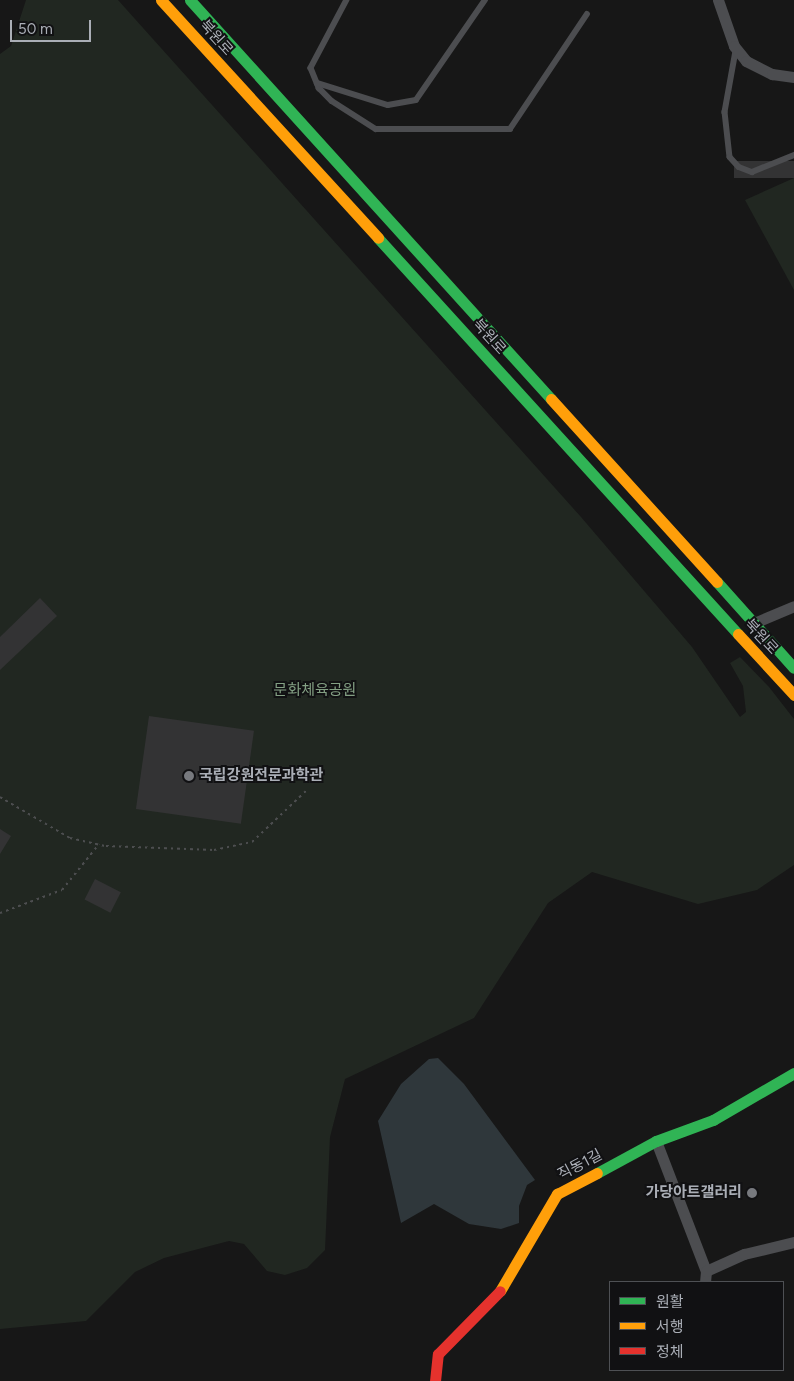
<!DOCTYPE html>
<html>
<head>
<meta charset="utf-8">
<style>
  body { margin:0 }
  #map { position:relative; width:794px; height:1381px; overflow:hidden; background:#171717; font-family:Figtree,"Noto Sans KR",sans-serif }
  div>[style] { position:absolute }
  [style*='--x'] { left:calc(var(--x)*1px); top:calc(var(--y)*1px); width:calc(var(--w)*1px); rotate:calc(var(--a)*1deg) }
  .green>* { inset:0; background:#212721 }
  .water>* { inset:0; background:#2f373b }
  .building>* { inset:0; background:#333334; transform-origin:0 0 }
  .path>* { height:2px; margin-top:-1px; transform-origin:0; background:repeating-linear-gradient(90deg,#4d4e50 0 2.5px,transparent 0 6.5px) }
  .lane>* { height:5.5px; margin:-2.75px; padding:0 2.75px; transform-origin:2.75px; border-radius:2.75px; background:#4c4d50 }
  .street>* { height:11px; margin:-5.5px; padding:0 5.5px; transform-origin:5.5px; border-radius:5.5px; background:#4c4d50 }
  .fast>* { height:11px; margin:-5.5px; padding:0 5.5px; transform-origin:5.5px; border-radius:5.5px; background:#30b455 }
  .slow>* { height:11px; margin:-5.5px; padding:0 5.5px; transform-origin:5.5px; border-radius:5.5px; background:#ff9f0a }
  .jam>* { height:11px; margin:-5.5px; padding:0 5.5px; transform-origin:5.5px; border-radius:5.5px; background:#e5322d }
  .dots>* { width:14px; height:14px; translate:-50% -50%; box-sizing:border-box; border:2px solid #111113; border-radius:50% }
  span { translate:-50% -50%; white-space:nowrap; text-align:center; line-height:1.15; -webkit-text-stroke:4px #111113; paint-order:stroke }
  .street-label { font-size:15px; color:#aaaeb6 }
  .park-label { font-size:15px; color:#839f83 }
  .poi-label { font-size:15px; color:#aaaeb6; font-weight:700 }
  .left { translate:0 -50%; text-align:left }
  .right { translate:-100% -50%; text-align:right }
  .legend { position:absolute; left:609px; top:1281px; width:175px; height:90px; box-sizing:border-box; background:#111113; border:1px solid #4e5054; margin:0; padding:6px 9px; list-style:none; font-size:15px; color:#aaaeb6 }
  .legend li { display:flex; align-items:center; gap:10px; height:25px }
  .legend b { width:25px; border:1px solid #4e5054 }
  .scale { position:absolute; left:10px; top:20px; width:81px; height:22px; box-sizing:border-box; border:2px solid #aaaeb6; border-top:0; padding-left:6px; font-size:15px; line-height:18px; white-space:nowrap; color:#aaaeb6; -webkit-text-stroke:4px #111113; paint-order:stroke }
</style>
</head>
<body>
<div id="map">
  <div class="green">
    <div style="clip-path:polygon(26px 0,118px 0,581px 517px,692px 647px,740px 717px,746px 712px,743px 686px,730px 663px,740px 657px,769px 687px,794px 719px,794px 865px,757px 890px,698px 904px,592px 872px,548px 903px,474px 1018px,345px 1079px,330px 1137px,325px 1250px,307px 1268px,285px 1275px,267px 1271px,244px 1244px,229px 1241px,164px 1258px,135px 1272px,86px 1321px,0 1329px,0 54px,11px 46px)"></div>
    <div style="clip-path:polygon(794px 178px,794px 290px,745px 200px)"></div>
  </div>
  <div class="water">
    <div style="clip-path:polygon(438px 1058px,464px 1084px,535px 1180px,527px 1185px,519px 1206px,519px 1223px,501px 1229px,469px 1224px,434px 1204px,401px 1223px,378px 1121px,401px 1084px,429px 1059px)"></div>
  </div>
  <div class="building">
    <div style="left:794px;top:161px;width:17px;height:60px;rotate:90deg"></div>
    <div style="clip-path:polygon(40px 598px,57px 616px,0 670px,0 637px)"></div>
    <div style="left:149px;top:716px;width:106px;height:94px;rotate:8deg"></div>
    <div style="clip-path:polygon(0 829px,11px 836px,0 854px)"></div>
    <div style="left:95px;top:879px;width:29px;height:23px;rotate:27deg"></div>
  </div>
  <div class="path">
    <div style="--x:0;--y:797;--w:81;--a:30.4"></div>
    <div style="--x:70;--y:838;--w:37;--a:13"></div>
    <div style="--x:106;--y:846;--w:108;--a:2.1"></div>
    <div style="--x:214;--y:850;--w:39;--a:-12"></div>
    <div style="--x:252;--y:842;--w:76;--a:-43.4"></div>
    <div style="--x:0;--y:913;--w:66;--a:-20.4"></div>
    <div style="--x:62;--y:890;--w:59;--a:-51.2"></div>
  </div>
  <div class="lane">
    <div style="--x:347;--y:0;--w:77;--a:117.9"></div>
    <div style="--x:311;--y:68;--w:22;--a:68"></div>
    <div style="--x:319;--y:88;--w:18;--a:45"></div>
    <div style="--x:332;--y:101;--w:52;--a:32.5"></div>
    <div style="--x:376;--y:129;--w:134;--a:0"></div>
    <div style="--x:510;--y:129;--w:138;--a:-56.2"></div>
    <div style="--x:736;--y:51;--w:62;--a:100.2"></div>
    <div style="--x:725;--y:112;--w:45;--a:83.7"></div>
    <div style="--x:730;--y:157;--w:13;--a:48"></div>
    <div style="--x:739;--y:167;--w:14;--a:21"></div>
    <div style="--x:752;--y:172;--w:45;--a:-22"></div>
    <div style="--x:317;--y:83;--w:74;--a:17.2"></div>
    <div style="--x:388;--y:105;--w:28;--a:-10"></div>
    <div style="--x:416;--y:100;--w:121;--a:-55.4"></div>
  </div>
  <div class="street">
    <div style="--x:718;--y:0;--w:49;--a:70.8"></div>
    <div style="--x:734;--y:46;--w:19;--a:51"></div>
    <div style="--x:746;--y:61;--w:29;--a:27"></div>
    <div style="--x:772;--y:74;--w:22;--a:8"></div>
    <div style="--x:754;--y:623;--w:43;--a:-23"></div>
    <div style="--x:656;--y:1141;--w:139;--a:69"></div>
    <div style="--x:706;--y:1271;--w:11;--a:95"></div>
    <div style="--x:706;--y:1271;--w:42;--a:-24.1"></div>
    <div style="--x:744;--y:1254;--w:51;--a:-13.5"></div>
  </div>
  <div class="fast">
    <div style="--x:190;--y:0;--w:538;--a:47.86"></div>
    <div style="--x:378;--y:238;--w:535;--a:47.73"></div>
    <div style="--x:717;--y:582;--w:115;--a:48.2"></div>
    <div style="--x:597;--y:1173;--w:67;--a:-28.5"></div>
    <div style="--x:656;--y:1141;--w:61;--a:-20.2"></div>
    <div style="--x:713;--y:1120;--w:94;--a:-30.1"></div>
  </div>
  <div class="slow">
    <div style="--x:161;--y:0;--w:322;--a:47.6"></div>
    <div style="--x:551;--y:399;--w:247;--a:47.8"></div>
    <div style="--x:738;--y:634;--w:83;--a:47.4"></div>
    <div style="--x:500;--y:1291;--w:113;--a:-59.6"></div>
    <div style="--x:557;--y:1194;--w:45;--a:-27.7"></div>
  </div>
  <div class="jam">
    <div style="--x:435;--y:1381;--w:27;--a:-84"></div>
    <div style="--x:438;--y:1354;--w:88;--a:-45.5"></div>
  </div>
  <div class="dots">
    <div style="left:189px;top:776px;background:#77797e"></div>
    <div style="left:752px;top:1193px;background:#77797e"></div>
  </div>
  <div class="street-label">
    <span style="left:216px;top:38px;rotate:48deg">북원로</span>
    <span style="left:489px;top:337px;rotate:48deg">북원로</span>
    <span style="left:761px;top:637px;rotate:47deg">북원로</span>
    <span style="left:580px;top:1165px;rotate:-28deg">직동1길</span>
  </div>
  <div class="park-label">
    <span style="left:315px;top:691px">문화체육공원</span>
  </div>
  <div class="poi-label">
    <span class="left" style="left:199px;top:776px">국립강원전문과학관</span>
    <span class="right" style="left:742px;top:1193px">가당아트갤러리</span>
  </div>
  <ul class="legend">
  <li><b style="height:6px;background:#30b455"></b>원활</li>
  <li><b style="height:6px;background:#ff9f0a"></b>서행</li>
  <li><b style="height:6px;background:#e5322d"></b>정체</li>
  </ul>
  <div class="scale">50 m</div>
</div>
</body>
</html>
